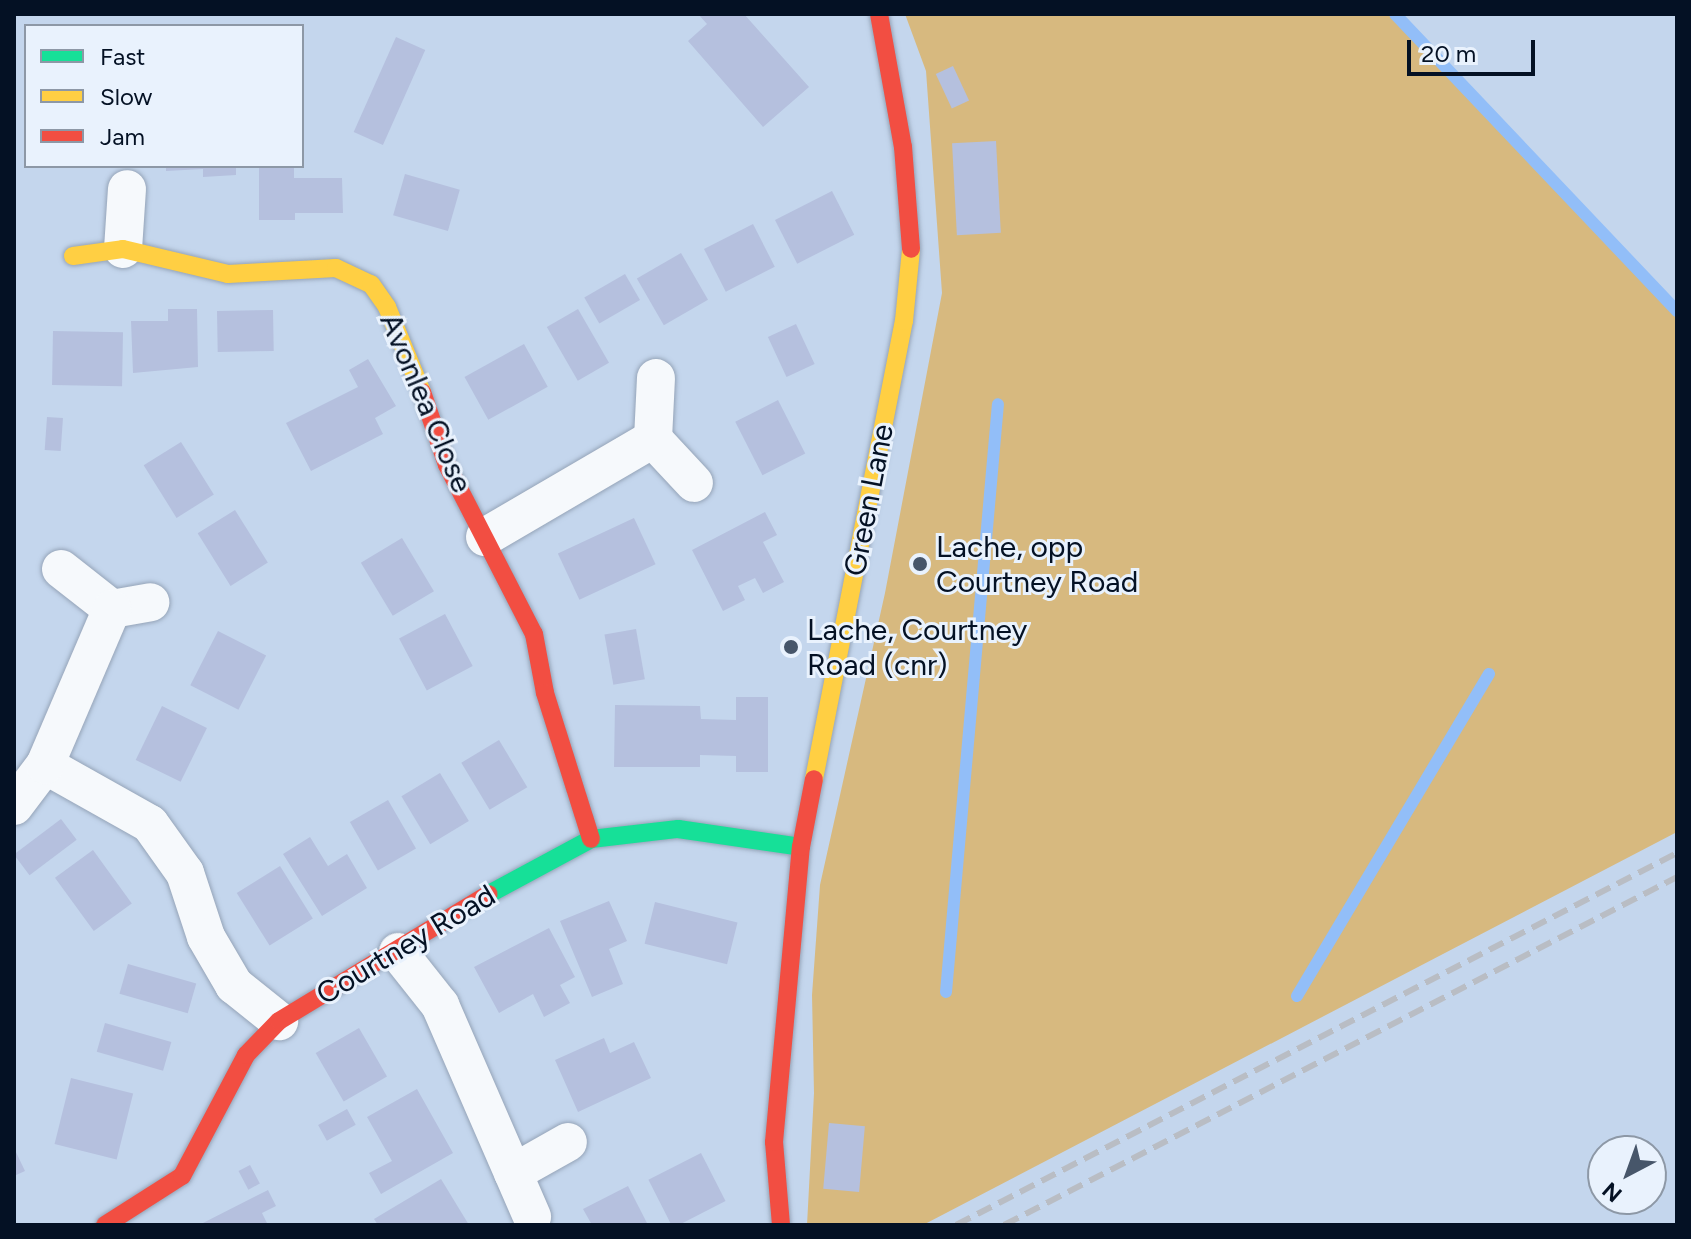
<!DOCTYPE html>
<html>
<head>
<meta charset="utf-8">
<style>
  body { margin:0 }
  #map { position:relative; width:1691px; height:1239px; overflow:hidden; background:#c4d6ed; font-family:Figtree,sans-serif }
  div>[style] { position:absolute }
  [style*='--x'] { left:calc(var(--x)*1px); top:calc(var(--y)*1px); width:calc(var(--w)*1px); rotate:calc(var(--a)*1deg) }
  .green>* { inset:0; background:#d7b97f }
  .stream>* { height:12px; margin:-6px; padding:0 6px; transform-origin:6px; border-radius:6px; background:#92bef8 }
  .building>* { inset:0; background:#b5c0de; transform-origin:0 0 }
  .roads { filter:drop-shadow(0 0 2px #95a4b8) drop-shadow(0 0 2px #95a4b8) }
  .street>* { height:38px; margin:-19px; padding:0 19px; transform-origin:19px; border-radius:19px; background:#f6f9fc }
  .fast>* { height:18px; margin:-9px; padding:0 9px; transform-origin:9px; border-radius:9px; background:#16e098 }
  .slow>* { height:18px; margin:-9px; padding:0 9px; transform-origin:9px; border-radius:9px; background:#ffcf43 }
  .jam>* { height:18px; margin:-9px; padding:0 9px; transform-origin:9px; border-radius:9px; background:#f24e42 }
  .rail>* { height:6px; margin-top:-3px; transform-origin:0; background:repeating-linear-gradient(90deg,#b9bdc4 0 16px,transparent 0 24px) }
  .dots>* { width:22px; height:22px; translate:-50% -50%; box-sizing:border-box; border:4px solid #e9f2fd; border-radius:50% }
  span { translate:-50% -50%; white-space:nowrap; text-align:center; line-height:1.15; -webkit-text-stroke:6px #e9f2fd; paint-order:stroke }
  .street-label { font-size:30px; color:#041124 }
  .poi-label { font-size:30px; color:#041124 }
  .left { translate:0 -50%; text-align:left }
  .frame { position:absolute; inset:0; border:16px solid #041124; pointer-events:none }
  .legend { position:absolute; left:24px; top:24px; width:280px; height:144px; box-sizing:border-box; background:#e9f2fd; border:2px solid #8d98a6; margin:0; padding:10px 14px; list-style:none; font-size:24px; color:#041124 }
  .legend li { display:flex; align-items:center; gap:16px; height:40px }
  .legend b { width:40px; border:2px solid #8d98a6 }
  .north { position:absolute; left:1587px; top:1135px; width:80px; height:80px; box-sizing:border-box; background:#e9f2fd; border:2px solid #8d98a6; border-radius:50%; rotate:221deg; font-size:22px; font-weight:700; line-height:32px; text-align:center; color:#041124 }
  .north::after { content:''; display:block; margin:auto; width:28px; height:36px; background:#47566a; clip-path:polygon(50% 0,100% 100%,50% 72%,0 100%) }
  .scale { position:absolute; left:1407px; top:40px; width:128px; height:36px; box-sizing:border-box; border:4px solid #041124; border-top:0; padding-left:10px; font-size:24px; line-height:28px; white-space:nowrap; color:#041124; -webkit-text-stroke:6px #e9f2fd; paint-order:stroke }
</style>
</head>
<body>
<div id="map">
  <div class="green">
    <div style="clip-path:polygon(905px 14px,1395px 14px,1677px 311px,1677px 832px,923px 1225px,807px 1225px,814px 1093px,812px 995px,820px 885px,885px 593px,942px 293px,926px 71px)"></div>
  </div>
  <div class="stream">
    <div style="--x:1395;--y:14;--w:410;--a:46.5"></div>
    <div style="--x:946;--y:992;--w:590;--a:-84.95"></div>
    <div style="--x:1297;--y:996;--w:375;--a:-59.2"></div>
  </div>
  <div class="building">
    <div style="clip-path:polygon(698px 14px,744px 14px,809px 87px,763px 127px,688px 41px,707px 24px)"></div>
    <div style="left:396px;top:37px;width:32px;height:104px;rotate:24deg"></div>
    <div style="left:953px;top:66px;width:38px;height:19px;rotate:65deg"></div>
    <div style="left:996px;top:141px;width:92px;height:44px;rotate:87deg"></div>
    <div style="clip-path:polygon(166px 166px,236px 166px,236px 175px,203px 177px,203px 169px,166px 171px)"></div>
    <div style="clip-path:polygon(294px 166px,294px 178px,342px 178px,343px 213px,295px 213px,295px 220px,259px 220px,259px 167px)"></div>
    <div style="left:405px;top:174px;width:57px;height:43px;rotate:16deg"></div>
    <div style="left:832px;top:191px;width:49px;height:64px;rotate:63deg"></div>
    <div style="left:753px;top:224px;width:48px;height:55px;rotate:63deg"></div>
    <div style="left:681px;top:253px;width:54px;height:51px;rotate:60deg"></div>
    <div style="left:625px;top:274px;width:30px;height:47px;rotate:60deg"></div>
    <div style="clip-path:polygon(168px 309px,197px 309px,198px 367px,133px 373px,131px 321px,168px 321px)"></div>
    <div style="left:578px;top:309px;width:62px;height:36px;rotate:60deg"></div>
    <div style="left:273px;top:310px;width:41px;height:56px;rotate:89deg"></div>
    <div style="left:796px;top:324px;width:44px;height:31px;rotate:65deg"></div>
    <div style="left:53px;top:331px;width:70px;height:54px;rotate:1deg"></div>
    <div style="left:524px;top:344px;width:49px;height:68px;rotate:61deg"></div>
    <div style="clip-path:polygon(368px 359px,396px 406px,375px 418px,383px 434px,311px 471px,286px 423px,358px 387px,349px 370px)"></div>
    <div style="left:778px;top:400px;width:60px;height:48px;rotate:63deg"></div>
    <div style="left:47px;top:417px;width:16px;height:33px;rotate:4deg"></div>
    <div style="left:181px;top:442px;width:62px;height:44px;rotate:58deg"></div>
    <div style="left:235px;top:510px;width:62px;height:44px;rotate:58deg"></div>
    <div style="clip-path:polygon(765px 512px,777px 535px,763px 542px,784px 582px,763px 593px,755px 578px,738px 586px,745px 600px,723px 611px,692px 550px)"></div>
    <div style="left:634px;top:518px;width:51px;height:84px;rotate:65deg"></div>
    <div style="left:402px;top:538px;width:62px;height:48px;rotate:59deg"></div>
    <div style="left:445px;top:614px;width:59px;height:52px;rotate:62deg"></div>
    <div style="left:636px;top:629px;width:51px;height:32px;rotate:80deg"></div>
    <div style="left:218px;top:631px;width:54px;height:61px;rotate:27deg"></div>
    <div style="clip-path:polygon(736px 697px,768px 697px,768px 772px,736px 772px,736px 756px,700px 755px,700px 767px,614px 767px,615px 705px,700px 706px,701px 719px,736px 720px)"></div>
    <div style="left:162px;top:706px;width:50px;height:60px;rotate:26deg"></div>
    <div style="left:499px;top:740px;width:55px;height:44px;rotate:59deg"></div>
    <div style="left:440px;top:773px;width:56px;height:45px;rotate:59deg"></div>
    <div style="left:388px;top:800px;width:56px;height:44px;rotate:60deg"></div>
    <div style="left:61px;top:819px;width:26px;height:59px;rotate:53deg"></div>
    <div style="clip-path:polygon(310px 837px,328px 866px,347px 854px,367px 888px,322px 916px,283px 854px)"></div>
    <div style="left:93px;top:850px;width:66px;height:47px;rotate:54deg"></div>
    <div style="left:280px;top:866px;width:62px;height:51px;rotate:58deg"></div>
    <div style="clip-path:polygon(609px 901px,627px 941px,609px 949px,623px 984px,592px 997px,560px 921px)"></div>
    <div style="left:655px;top:902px;width:85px;height:43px;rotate:14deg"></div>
    <div style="clip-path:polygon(549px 928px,575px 977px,560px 985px,570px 1003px,544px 1017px,533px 994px,499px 1013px,474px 967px)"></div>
    <div style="left:128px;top:964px;width:71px;height:31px;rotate:16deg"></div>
    <div style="left:105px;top:1023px;width:69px;height:30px;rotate:16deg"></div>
    <div style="left:359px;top:1028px;width:56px;height:50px;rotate:60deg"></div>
    <div style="clip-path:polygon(604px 1038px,610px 1053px,634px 1042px,651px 1078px,578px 1112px,555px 1060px)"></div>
    <div style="left:71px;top:1078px;width:64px;height:68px;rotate:14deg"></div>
    <div style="clip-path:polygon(417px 1089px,453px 1153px,381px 1194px,369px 1173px,392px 1161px,367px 1117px)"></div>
    <div style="left:347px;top:1109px;width:18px;height:33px;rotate:61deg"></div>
    <div style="left:829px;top:1123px;width:36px;height:66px;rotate:5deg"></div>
    <div style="clip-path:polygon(14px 1148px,25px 1171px,14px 1176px)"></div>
    <div style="left:701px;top:1153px;width:54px;height:59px;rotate:63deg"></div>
    <div style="left:250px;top:1165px;width:21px;height:13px;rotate:62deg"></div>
    <div style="clip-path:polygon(441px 1179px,469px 1225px,378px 1225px,374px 1219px)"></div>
    <div style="clip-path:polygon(628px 1186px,648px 1225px,592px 1225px,583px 1209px)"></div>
    <div style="clip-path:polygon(268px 1190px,276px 1206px,262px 1213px,268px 1225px,199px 1225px)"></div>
  </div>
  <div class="roads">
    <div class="street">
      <div style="--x:123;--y:249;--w:60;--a:-86.2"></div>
      <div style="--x:653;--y:439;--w:60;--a:47"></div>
      <div style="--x:485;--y:537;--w:194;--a:-30.3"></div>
      <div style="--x:653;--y:439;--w:61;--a:-87.2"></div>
      <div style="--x:61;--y:569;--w:65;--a:38.1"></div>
      <div style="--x:112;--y:609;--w:39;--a:-10"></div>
      <div style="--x:45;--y:765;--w:120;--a:29.3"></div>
      <div style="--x:150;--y:824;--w:60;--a:54.5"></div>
      <div style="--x:185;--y:873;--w:67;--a:71.8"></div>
      <div style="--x:206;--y:937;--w:56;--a:59.7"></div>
      <div style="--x:234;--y:985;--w:58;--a:38.7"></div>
      <div style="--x:14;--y:806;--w:51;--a:-52.9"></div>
      <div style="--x:45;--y:765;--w:170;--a:-66.8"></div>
      <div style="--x:398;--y:952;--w:68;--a:51.6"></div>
      <div style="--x:440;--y:1005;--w:231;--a:66.5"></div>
      <div style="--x:513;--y:1173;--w:63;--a:-29.4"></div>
    </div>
    <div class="fast">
      <div style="--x:489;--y:894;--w:116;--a:-28.3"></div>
      <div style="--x:591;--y:839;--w:88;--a:-6.6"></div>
      <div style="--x:678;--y:829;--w:124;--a:8.3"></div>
    </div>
    <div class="slow">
      <div style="--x:73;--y:256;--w:50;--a:-8"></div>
      <div style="--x:123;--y:249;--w:108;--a:13.4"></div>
      <div style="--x:228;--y:274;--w:108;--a:-3.2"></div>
      <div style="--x:336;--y:268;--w:38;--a:25"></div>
      <div style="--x:371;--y:284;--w:28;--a:55"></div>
      <div style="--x:387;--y:307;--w:92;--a:67.6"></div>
      <div style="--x:814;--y:779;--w:467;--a:-78.9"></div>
      <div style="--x:904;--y:321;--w:72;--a:-84.4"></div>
    </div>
    <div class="jam">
      <div style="--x:879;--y:14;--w:135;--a:79.8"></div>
      <div style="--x:903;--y:147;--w:102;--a:85.5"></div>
      <div style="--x:422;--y:392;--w:77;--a:71.1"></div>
      <div style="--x:447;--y:465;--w:190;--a:62.8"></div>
      <div style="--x:534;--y:634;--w:60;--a:79.4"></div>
      <div style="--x:545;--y:693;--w:153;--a:72.5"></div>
      <div style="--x:105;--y:1225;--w:91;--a:-32.5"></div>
      <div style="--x:182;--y:1176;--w:137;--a:-62.1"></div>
      <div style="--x:246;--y:1055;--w:47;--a:-45.9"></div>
      <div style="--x:279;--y:1021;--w:245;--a:-31.2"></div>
      <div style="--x:781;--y:1225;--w:83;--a:-94.8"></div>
      <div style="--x:774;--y:1142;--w:296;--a:-84.8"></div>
      <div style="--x:801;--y:847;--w:69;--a:-79.2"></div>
    </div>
  </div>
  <div class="rail">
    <div style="--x:956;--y:1225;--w:811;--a:-27.29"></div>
    <div style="--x:1004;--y:1225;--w:758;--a:-27.34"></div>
  </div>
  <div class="dots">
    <div style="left:920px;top:564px;background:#47566a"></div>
    <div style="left:791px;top:647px;background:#47566a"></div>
  </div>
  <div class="street-label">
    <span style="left:426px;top:403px;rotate:67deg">Avonlea Close</span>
    <span style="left:869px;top:500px;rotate:-79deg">Green Lane</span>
    <span style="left:406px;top:945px;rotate:-31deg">Courtney Road</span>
  </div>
  <div class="poi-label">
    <span class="left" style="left:936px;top:564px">Lache, opp<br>Courtney Road</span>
    <span class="left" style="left:807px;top:647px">Lache, Courtney<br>Road (cnr)</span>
  </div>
  <div class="frame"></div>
  <ul class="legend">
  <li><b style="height:10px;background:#16e098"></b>Fast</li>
  <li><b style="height:10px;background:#ffcf43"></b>Slow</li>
  <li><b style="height:10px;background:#f24e42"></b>Jam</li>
  </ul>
  <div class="north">N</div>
  <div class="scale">20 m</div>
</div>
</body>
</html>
